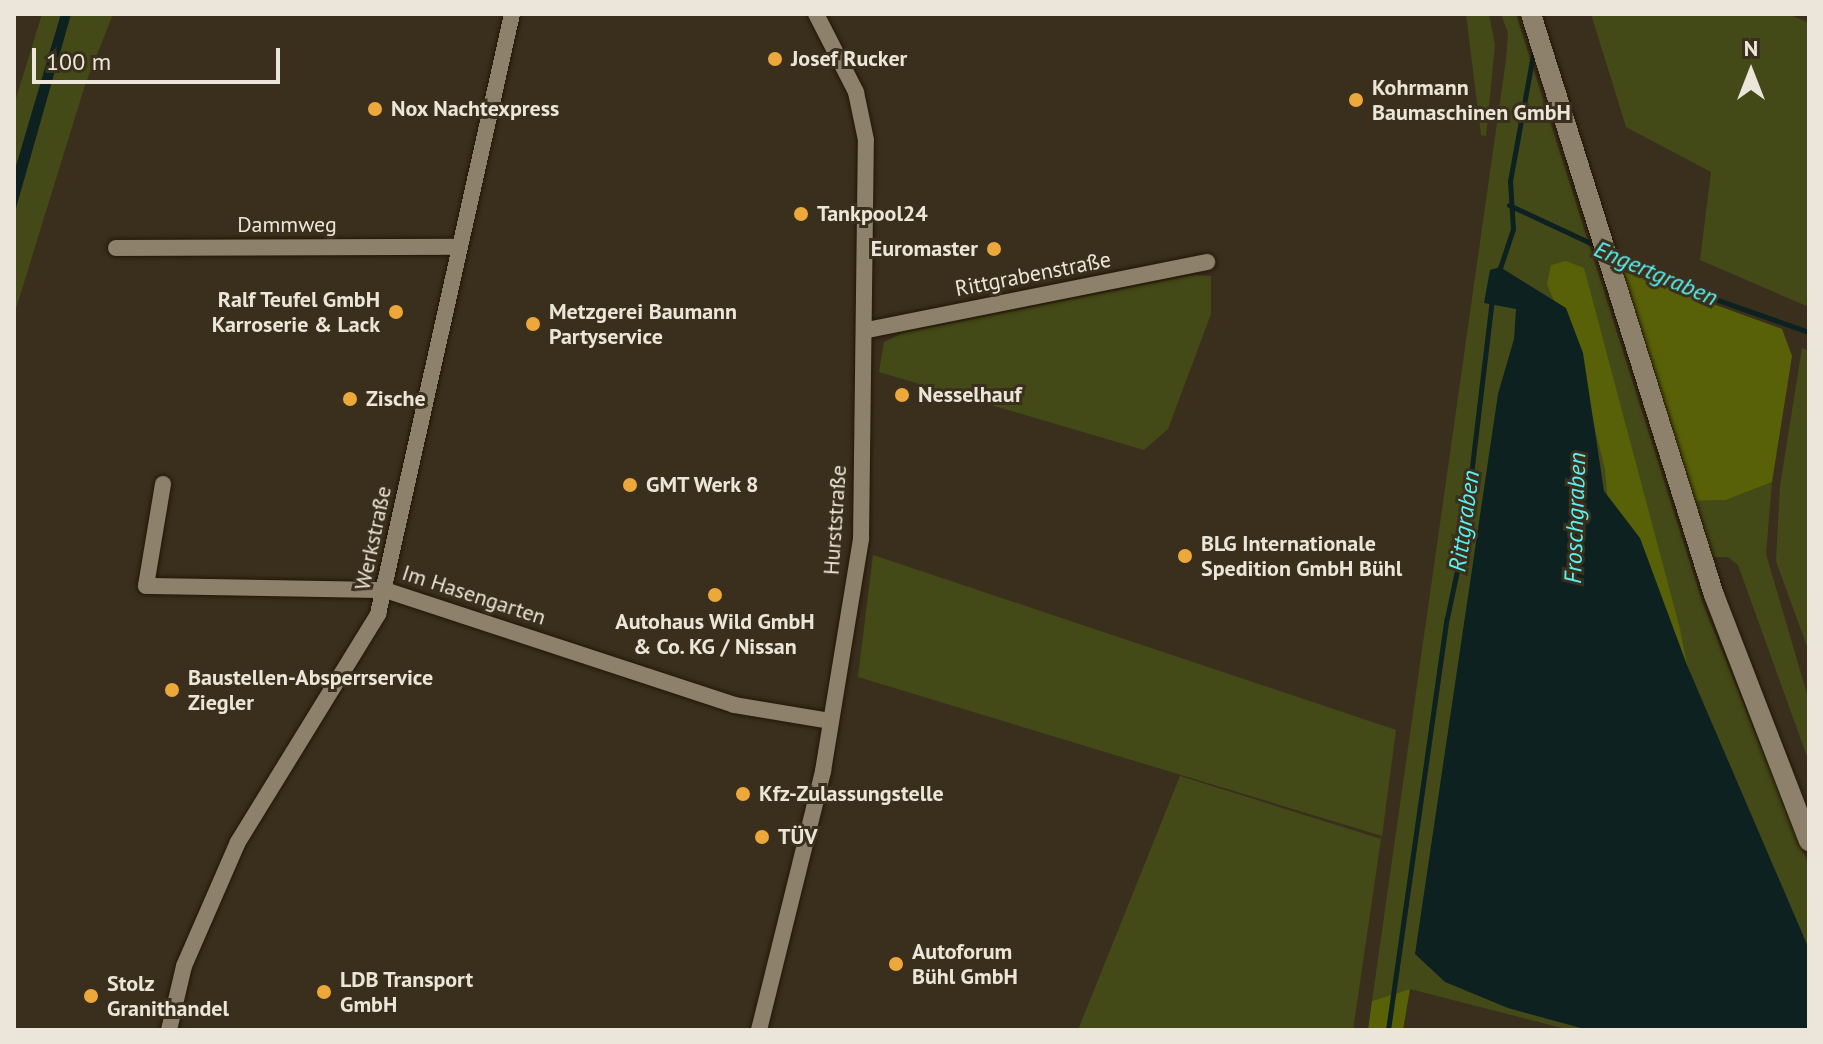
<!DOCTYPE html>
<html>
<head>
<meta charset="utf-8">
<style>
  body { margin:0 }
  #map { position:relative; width:1823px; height:1044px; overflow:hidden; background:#3a2f1c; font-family:"PT Sans",sans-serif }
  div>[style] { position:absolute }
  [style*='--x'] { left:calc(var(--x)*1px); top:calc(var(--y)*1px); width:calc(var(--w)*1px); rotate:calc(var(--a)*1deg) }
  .green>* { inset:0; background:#444a17 }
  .forest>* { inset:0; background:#596108 }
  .water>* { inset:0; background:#0d2121 }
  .stream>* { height:5px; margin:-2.5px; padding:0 2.5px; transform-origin:2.5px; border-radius:2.5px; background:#0d2121 }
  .roads { filter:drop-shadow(0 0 2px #211705) drop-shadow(0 0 2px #211705) }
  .minor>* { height:16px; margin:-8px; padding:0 8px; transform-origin:8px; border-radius:8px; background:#8e816c }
  .secondary>* { height:20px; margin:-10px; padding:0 10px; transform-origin:10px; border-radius:10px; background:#8e816c }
  .dots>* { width:22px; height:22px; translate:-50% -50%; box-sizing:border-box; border:4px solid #3a2f1c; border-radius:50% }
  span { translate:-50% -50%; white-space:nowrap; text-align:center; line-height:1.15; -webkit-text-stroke:6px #3a2f1c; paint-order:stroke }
  .poi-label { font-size:22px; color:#ece5d9; font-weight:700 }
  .left { translate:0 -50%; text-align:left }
  .right { translate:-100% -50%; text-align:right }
  .street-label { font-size:22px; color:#ece5d9 }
  .water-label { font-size:24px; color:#59f2f3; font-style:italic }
  .frame { position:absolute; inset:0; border:16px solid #ece5d9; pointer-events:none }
  .north { position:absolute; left:1711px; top:32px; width:80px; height:80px; -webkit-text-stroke:6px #3a2f1c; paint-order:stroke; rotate:0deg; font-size:22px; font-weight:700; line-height:32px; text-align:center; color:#ece5d9 }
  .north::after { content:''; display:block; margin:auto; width:28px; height:36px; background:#ece5d9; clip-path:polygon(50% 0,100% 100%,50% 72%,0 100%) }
  .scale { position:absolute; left:32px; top:48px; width:248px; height:36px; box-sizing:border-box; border:4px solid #ece5d9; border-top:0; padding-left:10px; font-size:24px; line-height:28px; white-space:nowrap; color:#ece5d9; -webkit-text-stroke:6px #3a2f1c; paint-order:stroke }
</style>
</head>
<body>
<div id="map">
  <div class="green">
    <div style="clip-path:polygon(42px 14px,61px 14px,14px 173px,14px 105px)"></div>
    <div style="clip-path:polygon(71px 14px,113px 14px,85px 85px,14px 315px,14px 215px)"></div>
    <div style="clip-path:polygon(1466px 14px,1489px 14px,1495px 45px,1486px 136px,1481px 135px)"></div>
    <div style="clip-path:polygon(1501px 14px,1516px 14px,1703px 604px,1809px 866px,1809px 1030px,1570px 1030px,1410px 989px,1372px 1001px,1506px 60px,1508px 33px)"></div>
    <div style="clip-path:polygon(1591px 14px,1788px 14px,1809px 23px,1809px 307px,1700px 260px,1711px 172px,1626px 127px)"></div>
    <div style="clip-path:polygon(1195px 275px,1211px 276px,1211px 314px,1168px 429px,1144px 450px,879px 372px,884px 342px,903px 333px)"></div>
    <div style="clip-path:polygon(1802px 348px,1809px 351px,1809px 652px,1776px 561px,1780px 486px)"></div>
    <div style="clip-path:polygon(1772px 482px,1766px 554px,1809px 701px,1809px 762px,1738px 565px,1728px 557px,1710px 557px,1692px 501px,1726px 500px)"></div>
    <div style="clip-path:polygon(873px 555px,1396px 730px,1382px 836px,858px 677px)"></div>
    <div style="clip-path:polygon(1180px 776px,1381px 839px,1353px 1030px,1078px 1030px)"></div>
  </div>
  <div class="forest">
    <div style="clip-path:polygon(1566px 261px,1584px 268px,1680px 629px,1687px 665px,1681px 690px,1614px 573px,1605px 469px,1577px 357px,1547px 284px,1551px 265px)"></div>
    <div style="clip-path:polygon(1622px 271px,1782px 329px,1792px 356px,1772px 482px,1726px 500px,1692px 501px)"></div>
    <div style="clip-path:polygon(1410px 989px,1403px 1030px,1368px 1030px,1372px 1001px)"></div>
  </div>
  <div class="water">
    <div style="clip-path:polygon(61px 14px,71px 14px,14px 215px,14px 173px)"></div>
    <div style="clip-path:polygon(1500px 267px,1566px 308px,1583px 353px,1604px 491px,1640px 538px,1687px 665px,1809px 949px,1809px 1030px,1588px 1030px,1508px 1008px,1445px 982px,1415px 954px,1498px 394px,1514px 339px,1516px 309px,1484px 303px,1490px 270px)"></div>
  </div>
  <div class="stream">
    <div style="--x:1509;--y:205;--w:97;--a:25"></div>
    <div style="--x:1613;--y:255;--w:54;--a:27.5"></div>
    <div style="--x:1661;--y:280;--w:157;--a:19.4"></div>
    <div style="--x:1498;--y:274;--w:47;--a:-71.6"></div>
    <div style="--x:1513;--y:229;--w:48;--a:-93.6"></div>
    <div style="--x:1510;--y:181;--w:134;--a:-79.7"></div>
    <div style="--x:1388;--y:1030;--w:416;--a:-81.9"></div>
    <div style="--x:1447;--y:618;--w:78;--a:-78.1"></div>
    <div style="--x:1463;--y:542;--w:245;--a:-83.2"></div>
  </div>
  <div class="roads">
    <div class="minor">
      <div style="--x:116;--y:248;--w:343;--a:-0.2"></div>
      <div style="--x:867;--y:330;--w:347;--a:-11.3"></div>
      <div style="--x:163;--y:484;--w:103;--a:99.5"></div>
      <div style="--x:146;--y:586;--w:239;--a:1"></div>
      <div style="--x:385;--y:590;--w:367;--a:18.2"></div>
      <div style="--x:734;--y:705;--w:98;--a:9.4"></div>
      <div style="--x:169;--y:1030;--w:66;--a:-76.8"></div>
      <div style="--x:184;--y:966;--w:135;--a:-66.5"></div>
      <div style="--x:238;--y:842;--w:268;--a:-58.4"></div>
      <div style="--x:378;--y:614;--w:615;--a:-77.41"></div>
      <div style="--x:759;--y:1030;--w:267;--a:-76.1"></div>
      <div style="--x:823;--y:771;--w:235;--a:-80.7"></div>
      <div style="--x:861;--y:539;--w:399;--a:-89.3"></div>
      <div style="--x:866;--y:140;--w:49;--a:-101.8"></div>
      <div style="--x:856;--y:92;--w:88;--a:-117.1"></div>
    </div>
    <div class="secondary">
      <div style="--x:1531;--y:14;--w:609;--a:72.52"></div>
      <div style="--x:1714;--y:595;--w:264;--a:68.9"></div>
    </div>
  </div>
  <div class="dots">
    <div style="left:775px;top:59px;background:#eda83c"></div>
    <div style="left:1356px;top:100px;background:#eda83c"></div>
    <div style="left:375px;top:109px;background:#eda83c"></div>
    <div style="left:801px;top:214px;background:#eda83c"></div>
    <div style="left:994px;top:249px;background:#eda83c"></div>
    <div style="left:396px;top:312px;background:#eda83c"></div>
    <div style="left:533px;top:324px;background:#eda83c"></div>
    <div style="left:902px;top:395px;background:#eda83c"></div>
    <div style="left:350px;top:399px;background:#eda83c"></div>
    <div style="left:630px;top:485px;background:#eda83c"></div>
    <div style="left:1185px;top:556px;background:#eda83c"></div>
    <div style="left:715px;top:595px;background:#eda83c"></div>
    <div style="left:172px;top:690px;background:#eda83c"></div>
    <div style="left:743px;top:794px;background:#eda83c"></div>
    <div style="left:762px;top:837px;background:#eda83c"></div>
    <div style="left:896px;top:964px;background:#eda83c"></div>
    <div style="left:324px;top:992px;background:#eda83c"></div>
    <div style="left:91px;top:996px;background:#eda83c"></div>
  </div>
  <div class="poi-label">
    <span class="left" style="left:791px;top:59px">Josef Rucker</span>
    <span class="left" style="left:1372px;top:100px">Kohrmann<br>Baumaschinen GmbH</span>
    <span class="left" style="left:391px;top:109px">Nox Nachtexpress</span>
    <span class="left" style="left:817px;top:214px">Tankpool24</span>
    <span class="right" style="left:978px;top:249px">Euromaster</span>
    <span class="right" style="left:380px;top:312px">Ralf Teufel GmbH<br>Karroserie &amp; Lack</span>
    <span class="left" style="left:549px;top:324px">Metzgerei Baumann<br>Partyservice</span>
    <span class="left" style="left:918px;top:395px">Nesselhauf</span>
    <span class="left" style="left:366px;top:399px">Zische</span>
    <span class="left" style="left:646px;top:485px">GMT Werk 8</span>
    <span class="left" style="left:1201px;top:556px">BLG Internationale<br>Spedition GmbH Bühl</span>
    <span style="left:715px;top:634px">Autohaus Wild GmbH<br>&amp; Co. KG / Nissan</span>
    <span class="left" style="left:188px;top:690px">Baustellen-Absperrservice<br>Ziegler</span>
    <span class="left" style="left:759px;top:794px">Kfz-Zulassungstelle</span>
    <span class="left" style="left:778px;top:837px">TÜV</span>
    <span class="left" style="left:912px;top:964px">Autoforum<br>Bühl GmbH</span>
    <span class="left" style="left:340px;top:992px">LDB Transport<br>GmbH</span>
    <span class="left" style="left:107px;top:996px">Stolz<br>Granithandel</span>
  </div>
  <div class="street-label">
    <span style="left:287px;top:225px">Dammweg</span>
    <span style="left:1033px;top:274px;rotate:-11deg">Rittgrabenstraße</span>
    <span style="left:835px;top:520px;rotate:-86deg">Hurststraße</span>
    <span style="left:373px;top:538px;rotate:-78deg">Werkstraße</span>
    <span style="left:474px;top:595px;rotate:18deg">Im Hasengarten</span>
  </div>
  <div class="water-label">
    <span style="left:1656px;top:273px;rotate:23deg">Engertgraben</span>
    <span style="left:1575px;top:518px;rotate:-88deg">Froschgraben</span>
    <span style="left:1464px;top:521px;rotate:-82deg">Rittgraben</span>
  </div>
  <div class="frame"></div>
  <div class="north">N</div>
  <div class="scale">100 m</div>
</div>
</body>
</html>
